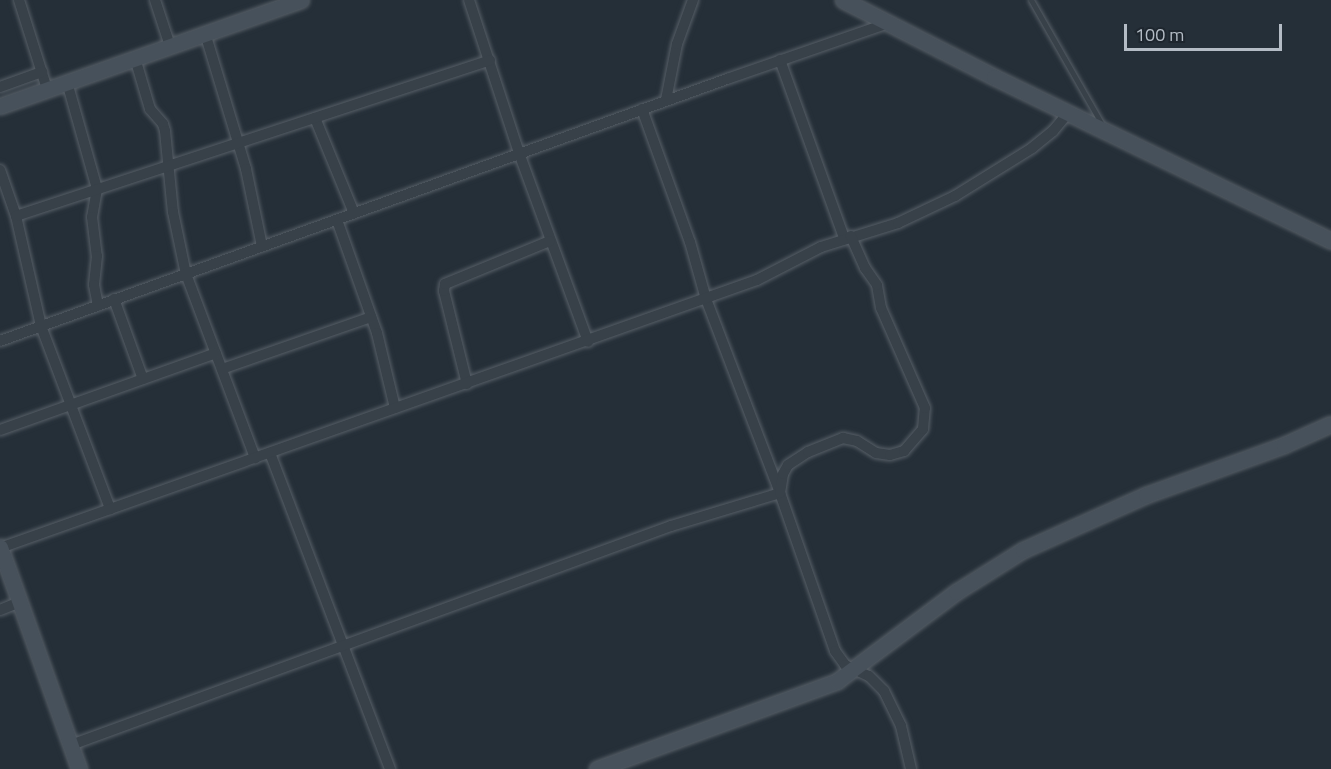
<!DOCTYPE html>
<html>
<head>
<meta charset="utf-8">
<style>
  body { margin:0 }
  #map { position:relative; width:1331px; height:769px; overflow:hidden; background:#252f38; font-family:"Titillium Web",sans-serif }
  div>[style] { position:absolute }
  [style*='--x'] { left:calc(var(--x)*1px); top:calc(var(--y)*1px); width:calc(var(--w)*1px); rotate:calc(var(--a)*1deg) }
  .roads { filter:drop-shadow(0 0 2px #575f67) drop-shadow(0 0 2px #575f67) }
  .lane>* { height:5px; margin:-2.5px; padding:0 2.5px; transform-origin:2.5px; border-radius:2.5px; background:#384149 }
  .street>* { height:10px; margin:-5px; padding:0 5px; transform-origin:5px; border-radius:5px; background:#384149 }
  .secondary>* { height:15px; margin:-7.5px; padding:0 7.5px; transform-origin:7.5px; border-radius:7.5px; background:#47515b }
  span { translate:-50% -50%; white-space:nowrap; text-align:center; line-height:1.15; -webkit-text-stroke:6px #1e262e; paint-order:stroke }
  .scale { position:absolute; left:1124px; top:24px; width:158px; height:27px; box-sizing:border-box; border:3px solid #b4bcc5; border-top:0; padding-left:8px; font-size:18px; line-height:21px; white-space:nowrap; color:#b4bcc5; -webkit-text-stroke:4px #1e262e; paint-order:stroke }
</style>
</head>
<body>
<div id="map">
  <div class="roads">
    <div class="lane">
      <div style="--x:1031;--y:0;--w:145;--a:60.3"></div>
    </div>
    <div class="street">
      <div style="--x:19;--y:0;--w:93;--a:72.5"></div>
      <div style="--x:155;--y:0;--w:48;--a:71.9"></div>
      <div style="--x:469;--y:0;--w:161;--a:71.9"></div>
      <div style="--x:519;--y:153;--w:201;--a:69.9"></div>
      <div style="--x:205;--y:33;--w:142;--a:73.2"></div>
      <div style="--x:246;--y:169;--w:79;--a:78.3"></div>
      <div style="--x:135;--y:58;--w:53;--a:73.6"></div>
      <div style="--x:150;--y:109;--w:20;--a:49"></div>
      <div style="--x:163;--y:124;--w:7;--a:74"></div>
      <div style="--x:165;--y:131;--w:81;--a:84.4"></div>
      <div style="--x:173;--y:212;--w:63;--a:78.2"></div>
      <div style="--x:186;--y:274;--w:197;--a:69.4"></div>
      <div style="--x:780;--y:60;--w:189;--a:70.2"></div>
      <div style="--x:67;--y:82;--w:111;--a:74.3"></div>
      <div style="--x:97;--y:189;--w:28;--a:100"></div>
      <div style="--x:92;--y:217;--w:39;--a:83"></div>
      <div style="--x:97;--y:256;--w:29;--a:96"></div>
      <div style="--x:94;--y:285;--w:21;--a:79"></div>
      <div style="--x:0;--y:87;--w:45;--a:-19.7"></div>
      <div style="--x:666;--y:100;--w:57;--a:-78.9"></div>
      <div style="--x:677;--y:44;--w:47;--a:-70"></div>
      <div style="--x:642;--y:109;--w:141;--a:70.2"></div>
      <div style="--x:690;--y:242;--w:59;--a:74.3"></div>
      <div style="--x:706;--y:299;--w:208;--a:69.1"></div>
      <div style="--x:780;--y:493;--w:167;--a:70.8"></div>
      <div style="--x:835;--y:651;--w:17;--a:54"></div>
      <div style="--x:845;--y:665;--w:26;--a:25"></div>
      <div style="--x:869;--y:676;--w:21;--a:45"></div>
      <div style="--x:884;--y:691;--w:39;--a:64"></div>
      <div style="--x:901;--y:726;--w:44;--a:76.9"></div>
      <div style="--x:315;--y:118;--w:103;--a:67.7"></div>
      <div style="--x:0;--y:170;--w:49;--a:70.8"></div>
      <div style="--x:16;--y:216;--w:113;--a:77.2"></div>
      <div style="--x:41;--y:326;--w:196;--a:69.3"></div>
      <div style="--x:16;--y:216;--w:499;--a:-18.2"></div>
      <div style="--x:337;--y:220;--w:120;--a:70.5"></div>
      <div style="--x:377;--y:333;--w:77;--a:76.5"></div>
      <div style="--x:114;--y:299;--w:85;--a:70.1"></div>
      <div style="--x:0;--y:341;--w:773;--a:-19.82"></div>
      <div style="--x:727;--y:79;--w:171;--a:-19.1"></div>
      <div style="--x:222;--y:369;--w:158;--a:-19.2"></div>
      <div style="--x:467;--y:384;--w:96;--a:-103.9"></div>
      <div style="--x:444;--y:291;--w:7;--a:-82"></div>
      <div style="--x:445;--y:284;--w:113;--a:-22.3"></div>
      <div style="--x:0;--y:430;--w:229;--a:-19.6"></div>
      <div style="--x:270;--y:453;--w:338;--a:69.2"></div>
      <div style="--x:0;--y:548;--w:803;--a:-19.5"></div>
      <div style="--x:757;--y:280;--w:72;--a:-27.3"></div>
      <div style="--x:821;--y:247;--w:81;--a:-17.3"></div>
      <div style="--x:898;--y:223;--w:63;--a:-25.3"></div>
      <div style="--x:955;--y:196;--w:91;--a:-31.9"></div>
      <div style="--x:1032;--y:148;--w:27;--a:-39"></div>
      <div style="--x:1053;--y:131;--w:23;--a:-50"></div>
      <div style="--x:0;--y:610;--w:22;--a:-22"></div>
      <div style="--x:71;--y:745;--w:639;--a:-20.05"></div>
      <div style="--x:671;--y:526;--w:114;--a:-16.8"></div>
      <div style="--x:780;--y:493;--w:19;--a:-81"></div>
      <div style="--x:783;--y:474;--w:10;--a:-61"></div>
      <div style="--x:788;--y:465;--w:24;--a:-33"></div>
      <div style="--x:808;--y:452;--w:38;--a:-22"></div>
      <div style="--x:843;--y:438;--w:14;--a:12"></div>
      <div style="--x:857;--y:441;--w:22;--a:32"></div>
      <div style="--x:876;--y:453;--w:14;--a:8"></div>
      <div style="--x:890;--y:455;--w:15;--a:-16"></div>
      <div style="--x:904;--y:451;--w:29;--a:-49"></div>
      <div style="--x:923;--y:429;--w:21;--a:-85"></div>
      <div style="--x:925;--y:408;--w:109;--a:-113.7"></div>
      <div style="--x:881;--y:308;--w:23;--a:-100"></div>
      <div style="--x:877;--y:285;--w:21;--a:-125"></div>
      <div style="--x:865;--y:268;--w:35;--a:-114"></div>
    </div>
    <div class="secondary">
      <div style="--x:843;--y:0;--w:169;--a:27"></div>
      <div style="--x:994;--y:77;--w:375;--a:25.9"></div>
      <div style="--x:0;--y:106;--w:319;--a:-19.4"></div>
      <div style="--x:0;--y:547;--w:236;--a:70.4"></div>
      <div style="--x:597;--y:769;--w:256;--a:-20.1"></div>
      <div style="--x:837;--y:681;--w:149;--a:-36.8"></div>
      <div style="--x:956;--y:592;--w:79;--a:-32.1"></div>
      <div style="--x:1023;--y:550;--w:135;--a:-24.1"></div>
      <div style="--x:1146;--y:495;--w:147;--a:-19.9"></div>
      <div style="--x:1284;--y:445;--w:51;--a:-24.1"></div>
    </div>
  </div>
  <div class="scale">100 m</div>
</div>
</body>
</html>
